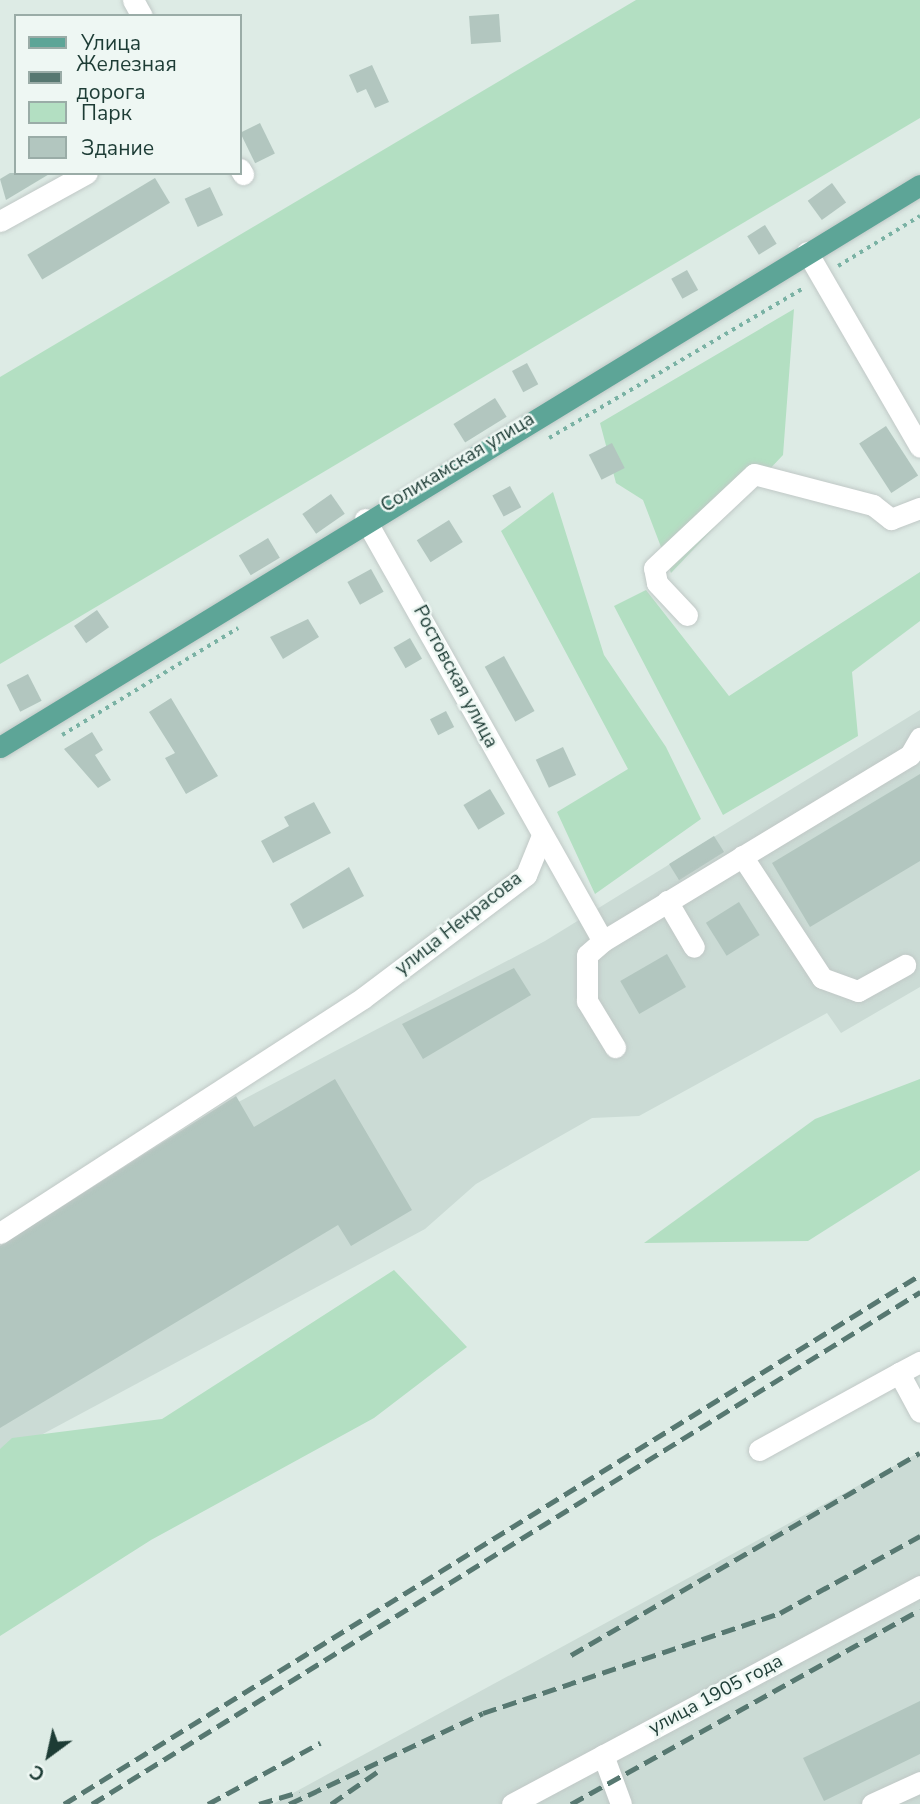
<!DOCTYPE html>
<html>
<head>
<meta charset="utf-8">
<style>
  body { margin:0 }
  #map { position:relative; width:920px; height:1804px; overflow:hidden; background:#ddebe5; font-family:"Nunito Sans",sans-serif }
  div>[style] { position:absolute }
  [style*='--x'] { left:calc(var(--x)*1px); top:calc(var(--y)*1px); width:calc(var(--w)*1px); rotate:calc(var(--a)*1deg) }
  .built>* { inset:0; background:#cbdbd5 }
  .green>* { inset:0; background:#b3dfc2 }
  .building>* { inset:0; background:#b2c6bf; transform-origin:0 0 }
  .path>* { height:3.5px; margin-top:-1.75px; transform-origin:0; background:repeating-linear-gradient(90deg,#7ab2a4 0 3.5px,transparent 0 8.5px) }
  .roads { filter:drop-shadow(0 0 2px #c0c8c6) drop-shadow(0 0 2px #c0c8c6) }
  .minor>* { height:21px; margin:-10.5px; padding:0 10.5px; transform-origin:10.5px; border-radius:10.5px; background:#fff }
  .major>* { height:21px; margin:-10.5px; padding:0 10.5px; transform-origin:10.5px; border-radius:10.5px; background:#5da597 }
  .rail>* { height:5px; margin-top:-2.5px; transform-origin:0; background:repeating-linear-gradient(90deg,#577871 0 14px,transparent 0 21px) }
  span { translate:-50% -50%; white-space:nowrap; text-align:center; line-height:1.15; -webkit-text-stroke:5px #eef7f3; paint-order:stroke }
  .street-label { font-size:19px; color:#1d3c35 }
  .legend { position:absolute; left:14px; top:14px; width:228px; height:161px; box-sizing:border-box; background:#eef7f3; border:2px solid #9aaca7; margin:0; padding:9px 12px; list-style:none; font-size:21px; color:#1d3c35 }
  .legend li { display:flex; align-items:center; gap:14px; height:35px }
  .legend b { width:35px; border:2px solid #9aaca7 }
  .north { position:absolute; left:14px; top:1720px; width:70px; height:70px; -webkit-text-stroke:5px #eef7f3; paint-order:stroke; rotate:213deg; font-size:19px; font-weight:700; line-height:28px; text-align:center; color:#1d3c35 }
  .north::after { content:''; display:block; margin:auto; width:24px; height:32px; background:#1d3c35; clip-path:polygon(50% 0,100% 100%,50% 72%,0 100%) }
</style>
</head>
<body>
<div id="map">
  <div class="built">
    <div style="clip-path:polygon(920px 710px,920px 987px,841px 1033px,827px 1013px,639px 1116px,592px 1118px,476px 1184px,425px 1229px,0 1457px,0 1227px,545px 941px)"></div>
    <div style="clip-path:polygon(920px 1452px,920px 1804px,273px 1804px)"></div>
  </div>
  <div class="green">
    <div style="clip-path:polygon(636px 0,920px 0,920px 118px,0 664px,0 377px)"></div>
    <div style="clip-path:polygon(794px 309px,783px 455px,671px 573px,643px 500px,616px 483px,600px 423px)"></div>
    <div style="clip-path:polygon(553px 492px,604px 655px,666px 747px,701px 819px,595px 894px,557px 812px,628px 769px,501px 531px)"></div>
    <div style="clip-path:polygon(920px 572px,920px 621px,852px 672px,858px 736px,723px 815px,614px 606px,646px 590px,729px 696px)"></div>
    <div style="clip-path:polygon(920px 1079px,920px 1170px,808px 1241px,644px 1243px,815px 1119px)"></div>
    <div style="clip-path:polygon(394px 1270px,467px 1347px,374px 1418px,151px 1540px,0 1636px,0 1449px,12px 1438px,162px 1419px)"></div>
  </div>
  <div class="building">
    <div style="left:499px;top:14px;width:28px;height:30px;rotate:86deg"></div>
    <div style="clip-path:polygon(372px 65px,389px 102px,375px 108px,366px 89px,357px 93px,349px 75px)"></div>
    <div style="left:260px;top:123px;width:34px;height:22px;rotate:64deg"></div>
    <div style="clip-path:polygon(10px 173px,51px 173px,6px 200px,0 179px)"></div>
    <div style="left:155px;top:178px;width:29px;height:149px;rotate:59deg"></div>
    <div style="left:832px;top:183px;width:24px;height:30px;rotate:54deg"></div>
    <div style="left:210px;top:187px;width:31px;height:28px;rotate:65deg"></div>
    <div style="left:765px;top:225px;width:22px;height:21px;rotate:58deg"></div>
    <div style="left:687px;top:270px;width:23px;height:18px;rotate:61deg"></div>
    <div style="left:527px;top:363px;width:24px;height:17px;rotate:62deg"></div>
    <div style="left:495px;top:398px;width:22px;height:49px;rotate:58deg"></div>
    <div style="left:886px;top:426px;width:59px;height:32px;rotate:57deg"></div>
    <div style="left:612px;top:443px;width:28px;height:26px;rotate:63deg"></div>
    <div style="left:510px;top:486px;width:24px;height:20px;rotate:62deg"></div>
    <div style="left:331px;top:494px;width:24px;height:35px;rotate:55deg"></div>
    <div style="left:449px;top:520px;width:26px;height:38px;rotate:58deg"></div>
    <div style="left:268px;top:538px;width:23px;height:34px;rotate:59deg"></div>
    <div style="left:371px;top:569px;width:26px;height:27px;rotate:61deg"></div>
    <div style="left:97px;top:610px;width:21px;height:28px;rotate:55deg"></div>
    <div style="clip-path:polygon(308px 619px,319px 637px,283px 659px,270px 637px)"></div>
    <div style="left:410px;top:638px;width:24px;height:19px;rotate:60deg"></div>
    <div style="left:504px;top:656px;width:63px;height:22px;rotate:61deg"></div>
    <div style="left:28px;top:674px;width:30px;height:24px;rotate:63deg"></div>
    <div style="clip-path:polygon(171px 698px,218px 776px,186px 794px,165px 758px,175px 753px,149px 712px)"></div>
    <div style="left:446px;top:711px;width:18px;height:18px;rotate:63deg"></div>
    <div style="clip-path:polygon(92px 732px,103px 750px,95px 755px,111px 780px,98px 788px,64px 749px)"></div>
    <div style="left:563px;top:747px;width:31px;height:30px;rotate:65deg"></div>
    <div style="clip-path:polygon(920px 774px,920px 861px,810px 927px,772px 863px)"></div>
    <div style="left:490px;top:789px;width:29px;height:31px;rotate:59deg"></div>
    <div style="clip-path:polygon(314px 802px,331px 833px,273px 863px,261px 841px,289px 826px,284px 817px)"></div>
    <div style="left:714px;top:836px;width:19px;height:53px;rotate:58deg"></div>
    <div style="clip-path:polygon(349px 867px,364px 896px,303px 929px,290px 904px)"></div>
    <div style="left:739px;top:902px;width:39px;height:39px;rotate:58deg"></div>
    <div style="left:667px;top:954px;width:38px;height:54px;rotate:60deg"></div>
    <div style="clip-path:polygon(514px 968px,531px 995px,423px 1059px,402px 1024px)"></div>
    <div style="clip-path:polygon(335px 1079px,412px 1210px,351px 1246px,338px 1225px,0 1428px,0 1246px,236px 1096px,254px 1127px)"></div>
    <div style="clip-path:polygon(920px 1701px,920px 1754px,824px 1801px,803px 1758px)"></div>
  </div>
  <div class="path">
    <div style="--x:838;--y:266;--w:96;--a:-31.4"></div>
    <div style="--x:549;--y:438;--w:297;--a:-30.5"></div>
    <div style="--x:62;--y:735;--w:206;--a:-31.3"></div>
  </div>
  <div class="roads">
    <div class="minor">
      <div style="--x:133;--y:0;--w:18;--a:61"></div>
      <div style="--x:240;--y:169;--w:6;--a:59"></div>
      <div style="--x:0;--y:221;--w:99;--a:-28.9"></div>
      <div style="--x:807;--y:252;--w:225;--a:59.9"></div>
      <div style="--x:365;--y:519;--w:484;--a:60.6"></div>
      <div style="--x:603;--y:941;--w:359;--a:-31.2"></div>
      <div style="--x:910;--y:755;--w:20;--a:-60"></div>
      <div style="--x:687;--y:615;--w:44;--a:-133.2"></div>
      <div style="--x:657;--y:583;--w:15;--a:-101"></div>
      <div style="--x:654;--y:568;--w:137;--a:-43.2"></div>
      <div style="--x:754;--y:474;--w:123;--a:14.6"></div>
      <div style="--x:873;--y:505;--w:23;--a:38"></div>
      <div style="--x:891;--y:519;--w:31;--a:-21"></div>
      <div style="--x:742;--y:856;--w:146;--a:56.7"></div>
      <div style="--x:822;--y:978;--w:38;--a:20"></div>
      <div style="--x:858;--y:991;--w:54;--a:-29"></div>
      <div style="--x:667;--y:901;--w:53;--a:59.6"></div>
      <div style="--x:603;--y:941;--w:21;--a:139"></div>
      <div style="--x:587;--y:955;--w:46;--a:90"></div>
      <div style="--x:587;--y:1001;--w:54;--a:58.7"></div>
      <div style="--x:0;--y:1233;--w:432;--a:-32.9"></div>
      <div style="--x:363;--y:998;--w:204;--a:-37"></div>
      <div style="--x:526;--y:875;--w:40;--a:-68"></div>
      <div style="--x:899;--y:1373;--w:24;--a:-28"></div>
      <div style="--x:759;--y:1450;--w:160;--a:-28.8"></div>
      <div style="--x:899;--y:1373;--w:44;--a:61.7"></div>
      <div style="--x:603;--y:1755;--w:52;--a:69.8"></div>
      <div style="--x:512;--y:1804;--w:463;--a:-28.1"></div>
      <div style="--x:872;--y:1804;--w:53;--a:-24.6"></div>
    </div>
    <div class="major">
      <div style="--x:0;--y:747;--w:1078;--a:-31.42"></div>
    </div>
  </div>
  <div class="rail">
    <div style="--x:571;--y:1655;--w:403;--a:-30.1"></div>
    <div style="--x:64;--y:1804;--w:1006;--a:-31.72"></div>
    <div style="--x:92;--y:1804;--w:974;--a:-31.73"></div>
    <div style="--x:208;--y:1804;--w:128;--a:-28.6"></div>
    <div style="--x:259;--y:1804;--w:42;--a:-16.7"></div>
    <div style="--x:289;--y:1804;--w:214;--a:-25.1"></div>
    <div style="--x:483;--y:1713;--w:313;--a:-18.6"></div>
    <div style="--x:780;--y:1613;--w:160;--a:-28.8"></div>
    <div style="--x:331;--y:1804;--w:56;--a:-34.8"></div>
    <div style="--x:571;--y:1804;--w:399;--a:-29.1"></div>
  </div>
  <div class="street-label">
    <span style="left:458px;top:463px;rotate:-31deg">Соликамская улица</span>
    <span style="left:455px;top:677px;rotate:62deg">Ростовская улица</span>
    <span style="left:459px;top:924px;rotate:-38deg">улица Некрасова</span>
    <span style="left:716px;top:1695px;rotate:-28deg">улица 1905 года</span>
  </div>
  <ul class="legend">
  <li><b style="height:9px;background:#5da597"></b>Улица</li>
  <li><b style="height:9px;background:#577871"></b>Железная дорога</li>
  <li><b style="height:19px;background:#b3dfc2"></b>Парк</li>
  <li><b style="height:19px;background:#b2c6bf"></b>Здание</li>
  </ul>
  <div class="north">С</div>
</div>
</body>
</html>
